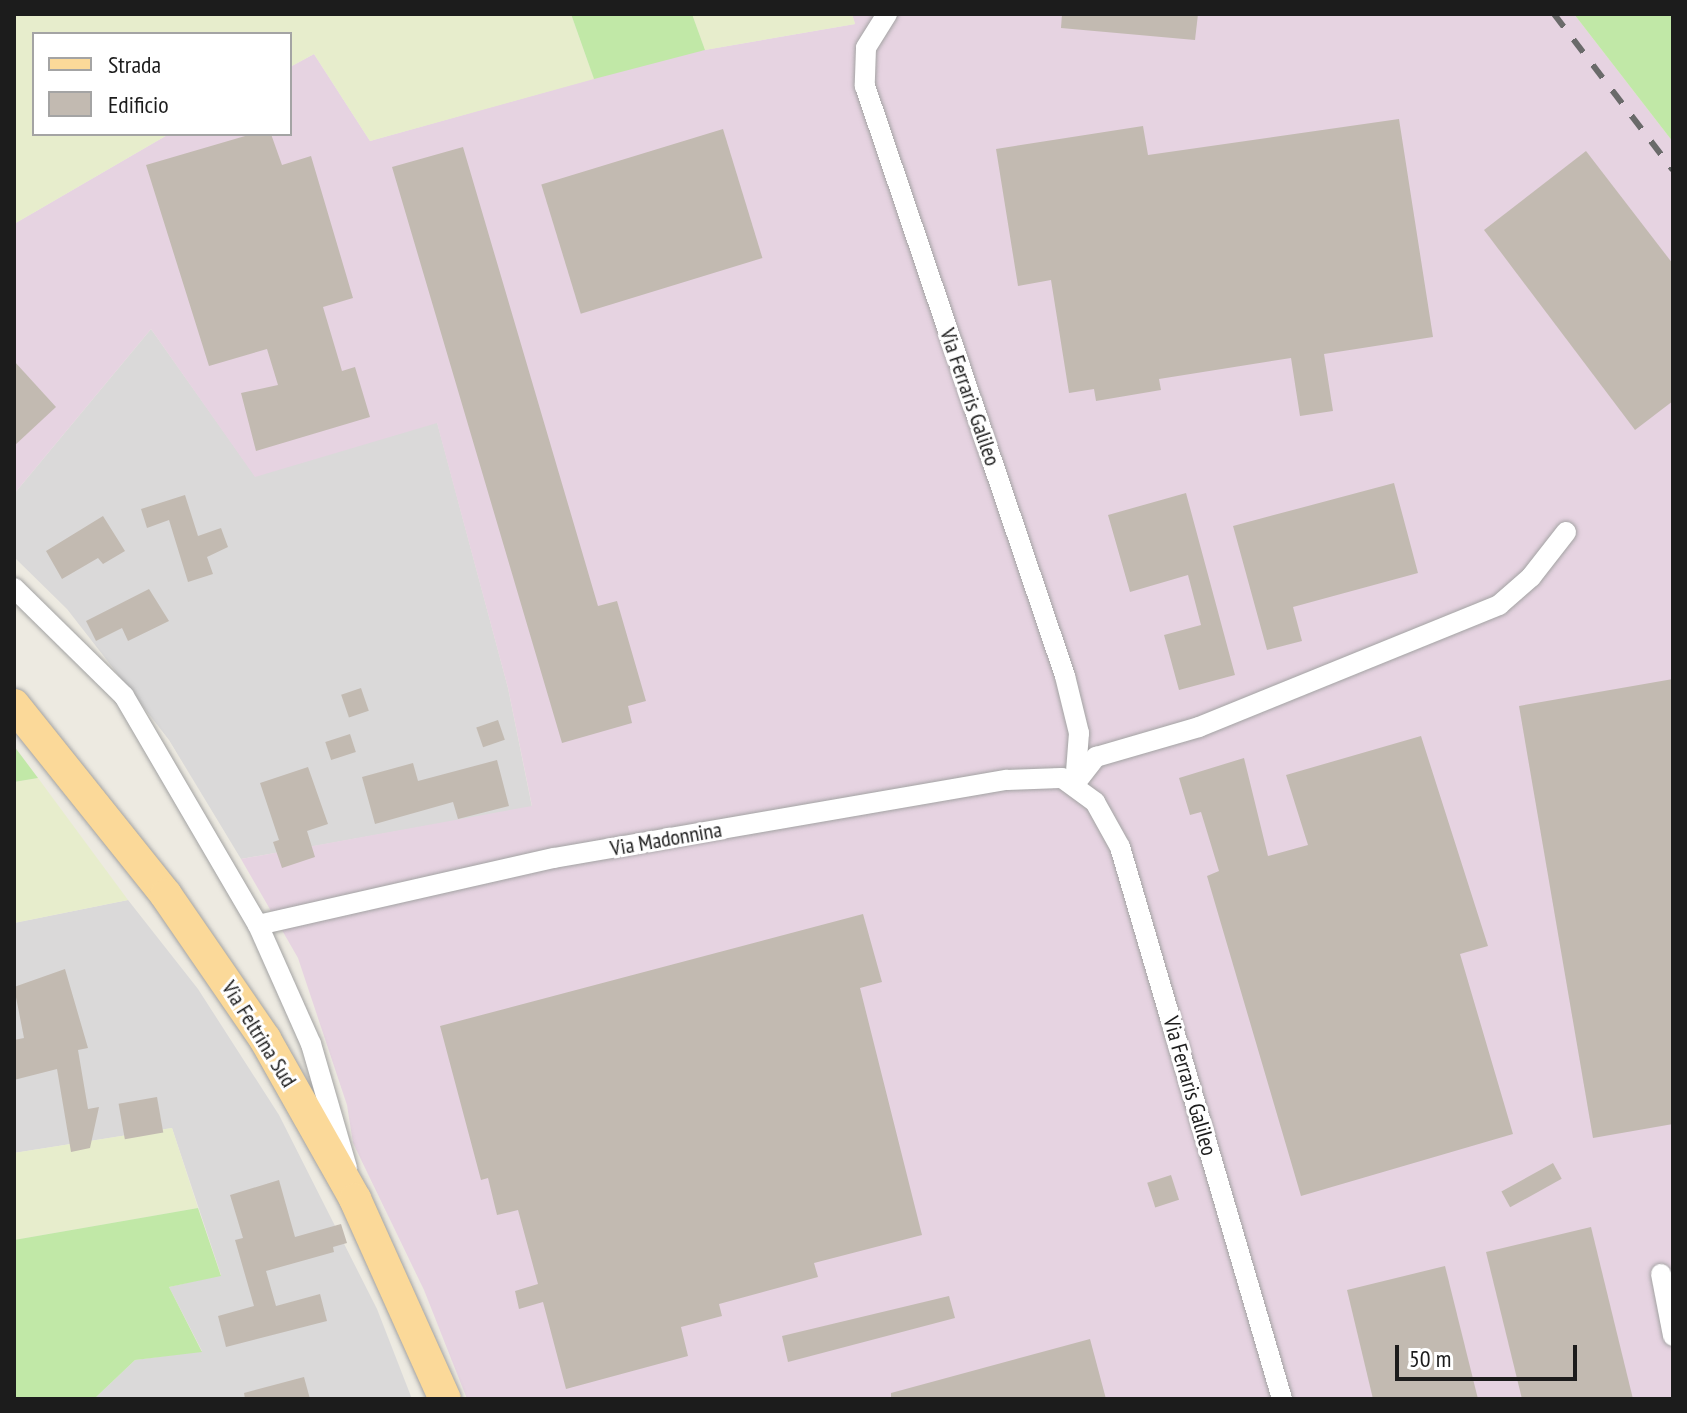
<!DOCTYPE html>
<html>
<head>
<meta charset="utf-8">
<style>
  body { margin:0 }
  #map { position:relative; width:1687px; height:1413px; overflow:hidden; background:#edeae1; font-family:"PT Sans Narrow",sans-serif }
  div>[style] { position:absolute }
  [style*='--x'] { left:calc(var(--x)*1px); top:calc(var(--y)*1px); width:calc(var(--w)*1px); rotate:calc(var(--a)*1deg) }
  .residential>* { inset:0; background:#dad9d9 }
  .industrial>* { inset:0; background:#e6d3e1 }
  .farmland>* { inset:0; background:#e7edcc }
  .grass>* { inset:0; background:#c1e8a7 }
  .building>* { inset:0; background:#c2bab1; transform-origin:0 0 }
  .roads { filter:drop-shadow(0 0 2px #a3a3a3) drop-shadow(0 0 2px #a3a3a3) }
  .street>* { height:20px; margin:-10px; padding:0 10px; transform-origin:10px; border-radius:10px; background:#fff }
  .primary>* { height:32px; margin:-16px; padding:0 16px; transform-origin:16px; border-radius:16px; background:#fbd999 }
  .rail>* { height:6px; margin-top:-3px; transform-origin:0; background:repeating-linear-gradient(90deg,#6a6a6a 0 16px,transparent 0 32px) }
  span { translate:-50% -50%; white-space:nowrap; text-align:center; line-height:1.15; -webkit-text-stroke:6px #fff; paint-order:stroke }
  .street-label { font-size:22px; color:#1c1c1c }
  .frame { position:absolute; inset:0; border:16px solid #1c1c1c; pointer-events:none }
  .legend { position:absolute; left:32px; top:32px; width:260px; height:104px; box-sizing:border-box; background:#fff; border:2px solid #a4a4a4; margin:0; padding:10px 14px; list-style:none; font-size:24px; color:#1c1c1c }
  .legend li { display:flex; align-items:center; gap:16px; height:40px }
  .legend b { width:40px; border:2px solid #a4a4a4 }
  .scale { position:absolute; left:1395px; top:1345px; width:182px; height:36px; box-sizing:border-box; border:4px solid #1c1c1c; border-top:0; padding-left:10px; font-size:24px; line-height:28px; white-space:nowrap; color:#1c1c1c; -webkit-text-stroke:6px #fff; paint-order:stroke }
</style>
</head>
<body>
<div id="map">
  <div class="residential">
    <div style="clip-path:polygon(151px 329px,255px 476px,437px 422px,508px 688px,532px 807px,241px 859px,169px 740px,67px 609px,14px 557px,14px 494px)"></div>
    <div style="clip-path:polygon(128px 900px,198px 989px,279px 1115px,377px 1309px,412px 1399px,94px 1399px,135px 1360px,202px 1351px,169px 1287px,221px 1275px,172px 1128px,14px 1153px,14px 923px)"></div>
  </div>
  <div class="industrial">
    <div style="clip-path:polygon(852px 14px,1574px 14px,1673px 142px,1673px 1399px,467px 1399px,424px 1290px,353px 1143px,347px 1105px,298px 958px,241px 859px,532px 806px,508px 688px,437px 423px,255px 477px,151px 329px,14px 494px,14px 224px,169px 134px,290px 134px,290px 67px,314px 54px,370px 141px,681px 54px,855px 24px)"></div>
  </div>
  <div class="farmland">
    <div style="clip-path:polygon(14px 14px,571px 14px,594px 79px,370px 141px,314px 54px,290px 67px,290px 34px,34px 34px,34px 134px,169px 134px,14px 224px)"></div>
    <div style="clip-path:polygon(692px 14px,852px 14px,855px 24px,705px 50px)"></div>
    <div style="clip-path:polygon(38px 778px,128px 900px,14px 923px,14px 782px)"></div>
    <div style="clip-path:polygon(172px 1128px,198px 1208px,14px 1240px,14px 1153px)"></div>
  </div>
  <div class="grass">
    <div style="clip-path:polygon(571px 14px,692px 14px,705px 50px,594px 79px)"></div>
    <div style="clip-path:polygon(1574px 14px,1673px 14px,1673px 142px)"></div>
    <div style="clip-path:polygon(14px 746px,38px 778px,14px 782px)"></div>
    <div style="clip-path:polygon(198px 1208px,221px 1276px,169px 1287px,202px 1352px,135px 1360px,94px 1399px,14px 1399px,14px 1240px)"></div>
  </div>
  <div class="building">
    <div style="clip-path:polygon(1062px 14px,1198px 14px,1195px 40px,1061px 28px)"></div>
    <div style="clip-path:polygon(1399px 119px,1433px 337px,1324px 354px,1333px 411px,1300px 416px,1291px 358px,1159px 379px,1161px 390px,1096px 401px,1094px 389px,1069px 393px,1051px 280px,1018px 286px,996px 149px,1143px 126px,1148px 155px)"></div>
    <div style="left:723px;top:129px;width:135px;height:190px;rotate:73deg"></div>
    <div style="clip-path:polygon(252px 134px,271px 134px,282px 165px,311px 156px,353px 298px,323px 307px,342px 371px,355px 367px,370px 417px,256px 451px,241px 393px,278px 385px,267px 349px,209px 366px,146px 165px)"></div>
    <div style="clip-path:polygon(463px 147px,598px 606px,617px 601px,646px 701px,628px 706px,632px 723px,562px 743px,392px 167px)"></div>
    <div style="clip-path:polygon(1586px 151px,1673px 264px,1673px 401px,1635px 430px,1484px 230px)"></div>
    <div style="clip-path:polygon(14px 361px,56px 407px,14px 446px)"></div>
    <div style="clip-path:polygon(1394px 483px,1418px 573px,1293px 607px,1302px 641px,1267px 650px,1233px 526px)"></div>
    <div style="clip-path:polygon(1186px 493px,1235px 675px,1179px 690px,1164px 635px,1201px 625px,1188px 575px,1130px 592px,1108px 515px)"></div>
    <div style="clip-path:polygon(185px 495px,198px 536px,221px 528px,228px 547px,207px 557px,213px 574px,188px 582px,169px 520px,147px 528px,141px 509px)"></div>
    <div style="clip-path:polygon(103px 516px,125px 551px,103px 564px,98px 558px,62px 579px,46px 551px)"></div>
    <div style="clip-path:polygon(149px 589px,169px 621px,128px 641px,122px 628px,96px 641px,86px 621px)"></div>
    <div style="clip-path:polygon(1673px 679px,1673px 1124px,1593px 1138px,1519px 706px)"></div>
    <div style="left:361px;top:688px;width:24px;height:21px;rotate:71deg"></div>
    <div style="left:498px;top:720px;width:21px;height:23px;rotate:71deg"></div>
    <div style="left:350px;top:734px;width:19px;height:26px;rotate:72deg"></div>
    <div style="clip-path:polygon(1421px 736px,1488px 946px,1460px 954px,1513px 1134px,1301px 1196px,1207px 876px,1219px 871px,1201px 812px,1190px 815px,1179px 778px,1244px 758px,1268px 856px,1308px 845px,1286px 775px)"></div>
    <div style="clip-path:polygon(497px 760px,509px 806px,458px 819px,453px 802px,375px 824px,362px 777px,413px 763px,418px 781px)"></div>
    <div style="clip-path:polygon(308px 767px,328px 824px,307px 831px,315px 857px,282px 868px,273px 842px,279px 840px,260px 783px)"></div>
    <div style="clip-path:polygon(863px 914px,882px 982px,860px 988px,922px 1235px,814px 1263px,818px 1277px,719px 1304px,722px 1316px,681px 1327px,688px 1356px,566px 1389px,543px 1302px,519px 1309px,515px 1291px,538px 1284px,518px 1210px,497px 1215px,488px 1178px,481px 1180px,440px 1026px)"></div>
    <div style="clip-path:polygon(65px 969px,88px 1048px,78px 1050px,88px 1109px,99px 1107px,90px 1148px,71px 1152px,57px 1069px,14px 1080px,14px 1040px,24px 1038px,14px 987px)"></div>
    <div style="left:157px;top:1097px;width:36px;height:39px;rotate:80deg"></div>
    <div style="left:1553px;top:1163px;width:18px;height:59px;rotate:61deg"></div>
    <div style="left:1171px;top:1175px;width:26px;height:25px;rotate:72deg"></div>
    <div style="clip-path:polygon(279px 1180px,295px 1237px,341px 1224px,347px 1243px,333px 1247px,334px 1252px,266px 1271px,276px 1306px,320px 1294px,327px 1321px,226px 1347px,218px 1316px,254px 1306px,235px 1240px,243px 1238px,230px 1195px)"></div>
    <div style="clip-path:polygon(1591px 1227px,1633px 1399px,1522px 1399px,1486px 1252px)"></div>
    <div style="clip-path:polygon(1445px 1266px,1478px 1399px,1373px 1399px,1347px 1290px)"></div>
    <div style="clip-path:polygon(949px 1296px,955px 1318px,788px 1362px,782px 1336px)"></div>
    <div style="clip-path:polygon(1090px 1339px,1106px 1399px,891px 1399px,891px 1393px)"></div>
    <div style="clip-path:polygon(304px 1377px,310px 1399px,245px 1399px,244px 1393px)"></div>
  </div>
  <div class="roads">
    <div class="street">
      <div style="--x:887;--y:14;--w:40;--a:122"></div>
      <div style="--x:866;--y:48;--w:38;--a:92"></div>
      <div style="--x:865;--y:86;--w:623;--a:71.27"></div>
      <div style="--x:1065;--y:676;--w:59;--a:76.2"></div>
      <div style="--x:1079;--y:733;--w:52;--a:94.4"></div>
      <div style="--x:14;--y:588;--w:154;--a:44.5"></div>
      <div style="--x:124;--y:696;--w:265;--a:59.7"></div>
      <div style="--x:258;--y:925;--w:130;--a:66"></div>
      <div style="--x:311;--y:1044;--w:129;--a:73.8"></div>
      <div style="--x:1077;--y:781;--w:31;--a:-52"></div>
      <div style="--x:1096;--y:757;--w:107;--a:-16.2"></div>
      <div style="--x:1199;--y:727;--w:324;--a:-22.1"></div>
      <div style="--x:1499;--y:605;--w:43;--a:-41.2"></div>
      <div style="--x:1531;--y:577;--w:57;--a:-52.1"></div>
      <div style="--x:258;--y:925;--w:303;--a:-12.8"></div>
      <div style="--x:554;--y:858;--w:460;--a:-9.8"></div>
      <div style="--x:1007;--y:780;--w:55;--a:-2.1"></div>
      <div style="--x:1062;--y:778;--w:41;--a:36"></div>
      <div style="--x:1095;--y:802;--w:51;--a:60.9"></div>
      <div style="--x:1120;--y:847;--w:575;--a:73.64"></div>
      <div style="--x:1661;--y:1274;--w:63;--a:79"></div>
    </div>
    <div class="primary">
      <div style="--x:14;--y:705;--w:243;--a:51.3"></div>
      <div style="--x:166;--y:895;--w:175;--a:55.5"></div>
      <div style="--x:265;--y:1039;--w:184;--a:60.6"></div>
      <div style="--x:355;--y:1199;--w:219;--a:65.8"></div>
    </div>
  </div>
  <div class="rail">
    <div style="--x:1554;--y:14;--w:196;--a:52.7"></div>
  </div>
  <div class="street-label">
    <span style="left:970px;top:397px;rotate:71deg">Via Ferraris Galileo</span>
    <span style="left:666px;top:839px;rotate:-10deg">Via Madonnina</span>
    <span style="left:259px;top:1034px;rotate:58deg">Via Feltrina Sud</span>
    <span style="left:1190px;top:1086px;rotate:74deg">Via Ferraris Galileo</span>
  </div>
  <div class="frame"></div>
  <ul class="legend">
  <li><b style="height:10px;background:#fbd999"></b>Strada</li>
  <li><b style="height:22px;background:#c2bab1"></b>Edificio</li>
  </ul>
  <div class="scale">50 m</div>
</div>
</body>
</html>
